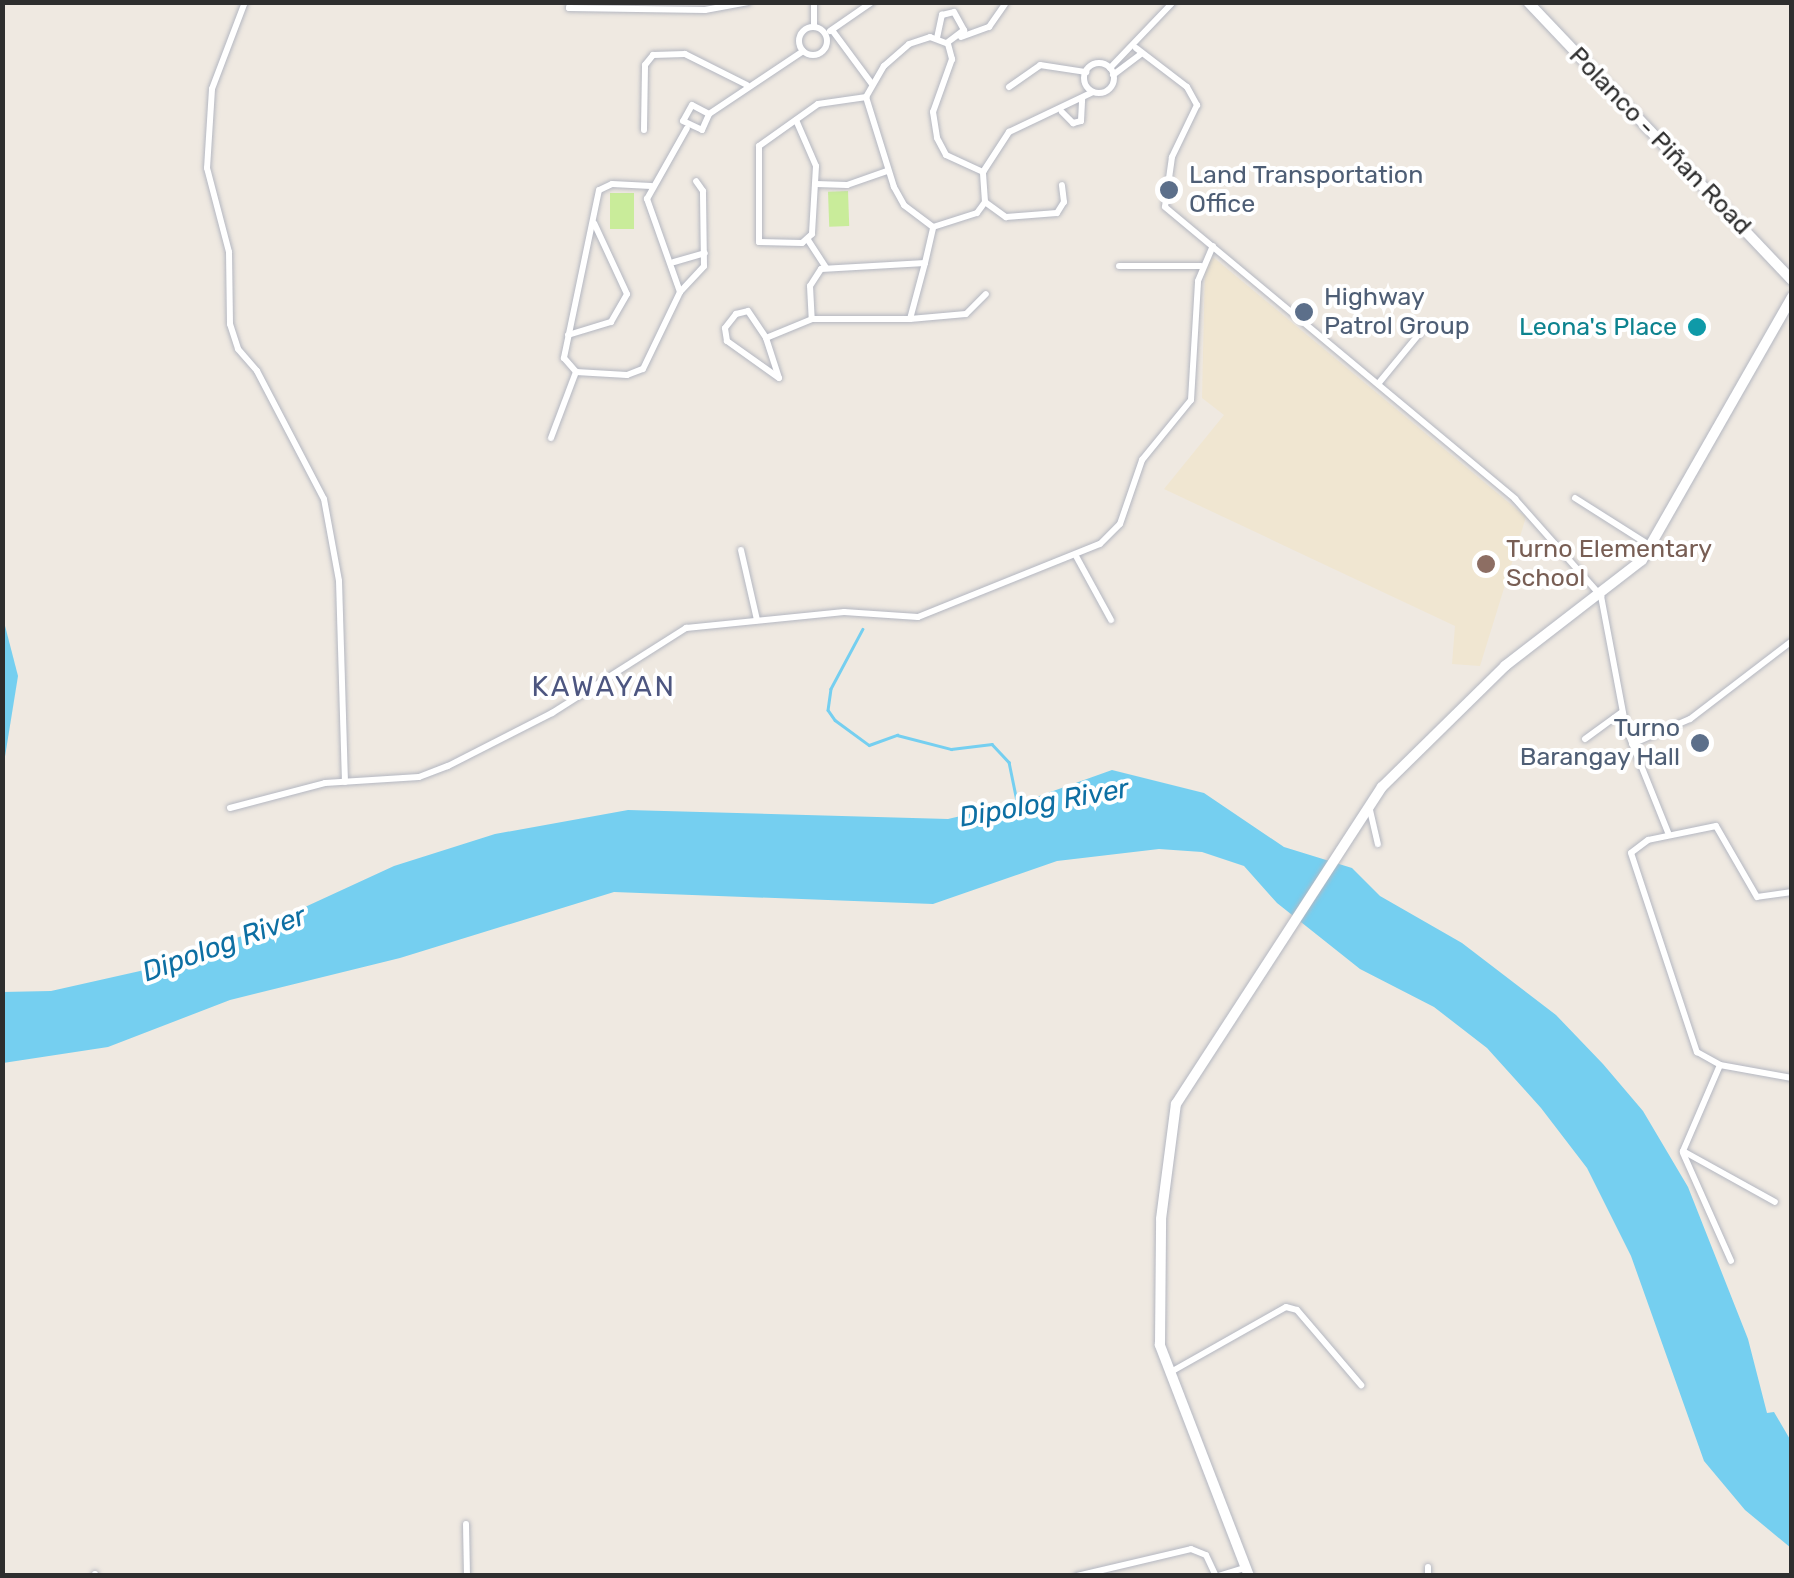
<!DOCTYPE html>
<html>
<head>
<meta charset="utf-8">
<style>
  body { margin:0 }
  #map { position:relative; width:1794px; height:1578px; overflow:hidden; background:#efe9e1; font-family:Rubik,sans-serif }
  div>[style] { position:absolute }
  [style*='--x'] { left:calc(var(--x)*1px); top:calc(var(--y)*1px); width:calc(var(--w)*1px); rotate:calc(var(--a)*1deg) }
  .education>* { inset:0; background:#f0e6d1 }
  .pitch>* { inset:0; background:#c9ec9a; transform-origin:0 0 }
  .water>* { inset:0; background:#75cff0 }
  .stream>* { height:2.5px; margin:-1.25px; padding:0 1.25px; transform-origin:1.25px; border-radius:1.25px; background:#75cff0 }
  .roads { filter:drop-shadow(0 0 2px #b4b7c1) drop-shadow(0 0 2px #b4b7c1) }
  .street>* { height:6px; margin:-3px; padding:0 3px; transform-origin:3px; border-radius:3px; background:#fff }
  .street>.ring { margin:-3px; padding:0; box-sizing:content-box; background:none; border:6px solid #fff; border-radius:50% }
  .secondary>* { height:10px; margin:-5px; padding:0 5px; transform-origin:5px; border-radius:5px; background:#fff }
  .dots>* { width:28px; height:28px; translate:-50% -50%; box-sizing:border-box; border:5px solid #fff; border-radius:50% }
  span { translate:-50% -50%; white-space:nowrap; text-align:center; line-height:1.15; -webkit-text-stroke:8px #fff; paint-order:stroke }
  .street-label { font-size:25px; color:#2e2e2e }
  .service-label { font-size:25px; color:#4e5e75 }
  .left { translate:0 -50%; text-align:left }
  .right { translate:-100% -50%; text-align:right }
  .culture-label { font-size:25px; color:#0d838f }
  .education-label { font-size:25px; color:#785e54 }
  .neighbourhood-label { font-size:28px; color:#4d5680; letter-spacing:2.5px }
  .water-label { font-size:28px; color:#0d6fa3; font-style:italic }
  .frame { position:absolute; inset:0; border:5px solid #2e2e2e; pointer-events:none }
</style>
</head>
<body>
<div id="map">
  <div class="education">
    <div style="clip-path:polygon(1213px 257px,1526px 517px,1480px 666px,1452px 664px,1455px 626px,1164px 489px,1224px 415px,1202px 398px,1205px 266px)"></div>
  </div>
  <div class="pitch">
    <div style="left:848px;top:191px;width:35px;height:20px;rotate:88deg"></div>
    <div style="left:610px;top:193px;width:24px;height:36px"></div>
  </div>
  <div class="water">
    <div style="clip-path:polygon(3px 618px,18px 676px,3px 769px,2px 769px)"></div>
    <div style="clip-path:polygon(1112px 770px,1204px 793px,1284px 847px,1352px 868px,1380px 896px,1462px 943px,1556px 1015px,1603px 1064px,1643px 1111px,1688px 1187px,1748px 1339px,1767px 1413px,1774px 1412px,1791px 1441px,1791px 1548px,1745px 1510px,1704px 1461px,1631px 1256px,1587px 1168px,1541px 1108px,1487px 1048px,1434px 1007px,1360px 969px,1277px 903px,1244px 866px,1202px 852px,1159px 849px,1057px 861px,933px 904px,614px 892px,400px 958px,230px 1000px,108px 1047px,3px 1063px,2px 992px,51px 991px,149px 969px,242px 936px,394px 866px,495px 834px,628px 810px,948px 819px,1028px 800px)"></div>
  </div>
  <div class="stream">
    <div style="--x:863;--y:629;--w:68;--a:118.1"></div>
    <div style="--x:831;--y:689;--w:21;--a:98"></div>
    <div style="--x:828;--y:710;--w:12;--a:55"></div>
    <div style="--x:835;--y:720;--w:42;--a:36.3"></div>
    <div style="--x:869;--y:745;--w:30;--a:-20"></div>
    <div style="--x:897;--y:735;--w:56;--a:14.5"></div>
    <div style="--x:951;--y:749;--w:41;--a:-7"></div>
    <div style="--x:992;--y:744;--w:25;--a:47"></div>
    <div style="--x:1009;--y:762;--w:45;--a:78.4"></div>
  </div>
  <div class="roads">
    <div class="street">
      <div style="--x:245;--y:2;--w:93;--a:110.8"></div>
      <div style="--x:212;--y:89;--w:79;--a:93.6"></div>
      <div style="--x:207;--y:168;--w:87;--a:75.3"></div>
      <div style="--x:229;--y:252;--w:72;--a:89.2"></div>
      <div style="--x:230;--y:324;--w:26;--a:72"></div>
      <div style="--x:238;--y:349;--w:29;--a:49"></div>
      <div style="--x:257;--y:371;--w:144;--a:62.4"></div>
      <div style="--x:324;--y:499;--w:83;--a:79.6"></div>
      <div style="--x:339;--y:581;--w:201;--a:88.3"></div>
      <div style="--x:570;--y:2;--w:6;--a:99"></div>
      <div style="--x:569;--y:8;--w:136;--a:0.8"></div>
      <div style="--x:705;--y:10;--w:44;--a:-10.5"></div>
      <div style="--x:814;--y:27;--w:25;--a:-90"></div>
      <div class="ring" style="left:799px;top:27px;width:22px;height:22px"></div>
      <div style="--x:832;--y:30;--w:67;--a:53.5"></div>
      <div style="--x:830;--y:31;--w:51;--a:-34.6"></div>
      <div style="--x:961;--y:37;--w:30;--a:-20"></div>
      <div style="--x:989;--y:27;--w:28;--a:-55"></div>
      <div style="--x:937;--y:38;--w:24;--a:-78"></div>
      <div style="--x:942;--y:15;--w:12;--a:-14"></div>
      <div style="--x:954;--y:12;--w:21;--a:61"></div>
      <div style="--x:964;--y:30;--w:21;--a:143"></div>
      <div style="--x:1136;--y:48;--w:64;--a:37.4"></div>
      <div style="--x:1187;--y:87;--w:21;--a:61"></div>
      <div style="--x:1197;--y:105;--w:58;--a:115.7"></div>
      <div style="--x:1172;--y:157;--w:50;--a:98"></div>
      <div style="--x:1165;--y:207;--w:456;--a:39.8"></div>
      <div style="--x:1515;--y:499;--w:130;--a:48.4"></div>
      <div style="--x:1601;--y:596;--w:134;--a:79.3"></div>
      <div style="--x:1626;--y:728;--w:115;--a:68.1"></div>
      <div class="ring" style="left:1084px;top:63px;width:24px;height:24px"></div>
      <div style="--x:1110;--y:68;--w:91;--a:-46.3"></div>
      <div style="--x:1113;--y:75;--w:36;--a:-37"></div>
      <div style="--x:1009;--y:87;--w:38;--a:-35"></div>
      <div style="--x:1040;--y:65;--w:47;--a:8.7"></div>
      <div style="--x:1062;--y:112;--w:16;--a:45"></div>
      <div style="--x:1073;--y:123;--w:8;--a:-14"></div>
      <div style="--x:1081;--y:121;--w:22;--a:-87"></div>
      <div style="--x:709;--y:114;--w:19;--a:-152"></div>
      <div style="--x:692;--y:105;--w:18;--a:119"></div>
      <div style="--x:683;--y:121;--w:21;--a:25"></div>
      <div style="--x:702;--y:130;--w:17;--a:-66"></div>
      <div style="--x:709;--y:114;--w:113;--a:-33.8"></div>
      <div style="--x:796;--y:120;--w:50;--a:66.5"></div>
      <div style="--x:816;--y:166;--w:68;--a:93.4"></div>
      <div style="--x:812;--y:234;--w:13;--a:138"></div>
      <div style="--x:802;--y:243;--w:43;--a:-178.7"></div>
      <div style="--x:759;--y:242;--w:96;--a:-90"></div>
      <div style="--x:759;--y:146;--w:72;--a:-35.4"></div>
      <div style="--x:818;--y:104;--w:49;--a:-8.3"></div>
      <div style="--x:644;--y:130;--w:65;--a:-89.1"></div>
      <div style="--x:645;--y:65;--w:13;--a:-51"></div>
      <div style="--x:653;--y:55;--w:32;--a:-2"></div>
      <div style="--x:685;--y:54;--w:69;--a:26.6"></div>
      <div style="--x:816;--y:184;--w:31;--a:2"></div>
      <div style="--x:847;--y:185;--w:42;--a:-19.3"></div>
      <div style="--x:651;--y:186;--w:39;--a:-177"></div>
      <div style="--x:612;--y:184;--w:14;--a:155"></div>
      <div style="--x:599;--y:190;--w:172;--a:101.8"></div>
      <div style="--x:564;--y:358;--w:18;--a:49"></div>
      <div style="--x:576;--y:372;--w:51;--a:3.4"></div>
      <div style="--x:627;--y:375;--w:17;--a:-21"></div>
      <div style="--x:643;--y:369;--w:85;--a:-64.3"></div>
      <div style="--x:680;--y:292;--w:35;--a:-47"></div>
      <div style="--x:704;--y:266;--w:75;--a:-90.8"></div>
      <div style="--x:703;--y:191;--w:12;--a:-125"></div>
      <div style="--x:985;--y:202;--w:26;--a:36"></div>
      <div style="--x:1006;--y:217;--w:51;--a:-4.5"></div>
      <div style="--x:1057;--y:213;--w:13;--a:-58"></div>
      <div style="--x:1064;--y:202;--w:17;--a:-97"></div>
      <div style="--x:933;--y:227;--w:36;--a:-143"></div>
      <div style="--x:904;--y:205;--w:21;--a:-119"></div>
      <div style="--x:894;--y:187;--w:94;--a:-107.3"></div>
      <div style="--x:866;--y:97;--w:36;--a:-60"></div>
      <div style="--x:884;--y:66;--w:33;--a:-41"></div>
      <div style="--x:909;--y:44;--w:22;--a:-18"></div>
      <div style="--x:930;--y:37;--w:19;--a:21"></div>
      <div style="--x:948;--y:44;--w:16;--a:75"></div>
      <div style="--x:952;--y:59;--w:56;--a:109.7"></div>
      <div style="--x:933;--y:112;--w:26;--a:81"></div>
      <div style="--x:937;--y:138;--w:19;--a:62"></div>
      <div style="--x:946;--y:155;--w:41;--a:24.7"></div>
      <div style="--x:808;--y:240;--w:33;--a:57"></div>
      <div style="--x:674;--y:262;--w:32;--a:-16"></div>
      <div style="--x:925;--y:263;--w:104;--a:176.7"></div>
      <div style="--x:821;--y:269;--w:20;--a:123"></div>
      <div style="--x:810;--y:286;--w:33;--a:87"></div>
      <div style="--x:812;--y:319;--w:98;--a:0"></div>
      <div style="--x:910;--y:319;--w:58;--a:-75"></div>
      <div style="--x:925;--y:263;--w:37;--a:-77"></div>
      <div style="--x:933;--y:227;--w:46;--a:-17.7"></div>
      <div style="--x:977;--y:213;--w:14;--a:-54"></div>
      <div style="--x:985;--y:202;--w:30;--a:-94"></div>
      <div style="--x:983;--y:172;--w:48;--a:-57"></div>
      <div style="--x:1009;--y:132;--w:93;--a:-25.5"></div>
      <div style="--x:1119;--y:266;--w:82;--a:0"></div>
      <div style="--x:680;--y:292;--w:99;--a:-109.5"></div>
      <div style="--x:647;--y:199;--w:81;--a:-60.6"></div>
      <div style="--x:748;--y:311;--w:32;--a:56"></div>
      <div style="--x:766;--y:338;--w:42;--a:72"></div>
      <div style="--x:779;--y:378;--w:64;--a:-144.6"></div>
      <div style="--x:727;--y:341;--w:13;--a:-99"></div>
      <div style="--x:725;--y:328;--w:18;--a:-52"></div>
      <div style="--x:736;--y:314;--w:12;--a:-14"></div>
      <div style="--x:910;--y:319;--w:56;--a:-5.1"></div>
      <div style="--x:966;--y:314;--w:28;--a:-45"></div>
      <div style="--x:568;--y:335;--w:45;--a:-16.8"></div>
      <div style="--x:611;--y:322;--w:32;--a:-60"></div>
      <div style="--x:627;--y:294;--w:78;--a:-114.9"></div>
      <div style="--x:766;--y:338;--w:50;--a:-22.4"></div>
      <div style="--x:1378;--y:384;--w:72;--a:-50.6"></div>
      <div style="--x:551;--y:438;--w:71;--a:-69.3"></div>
      <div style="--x:1575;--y:498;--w:88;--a:32.4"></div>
      <div style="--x:741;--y:550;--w:72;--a:77.1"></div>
      <div style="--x:1076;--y:556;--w:73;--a:61.3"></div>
      <div style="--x:1585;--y:739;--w:46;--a:-36.1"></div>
      <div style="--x:1632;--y:744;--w:63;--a:-23.3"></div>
      <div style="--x:1690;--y:719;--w:128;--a:-37.4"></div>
      <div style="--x:230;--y:808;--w:98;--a:-14.7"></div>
      <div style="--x:325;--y:783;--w:94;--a:-3.7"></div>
      <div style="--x:419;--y:777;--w:31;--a:-21"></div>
      <div style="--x:448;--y:766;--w:117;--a:-27"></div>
      <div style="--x:552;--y:713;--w:159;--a:-32.4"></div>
      <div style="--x:686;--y:628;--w:159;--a:-5.8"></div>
      <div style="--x:844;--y:612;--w:74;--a:3.9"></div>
      <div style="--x:918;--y:617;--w:196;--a:-21.9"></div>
      <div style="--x:1100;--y:544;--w:28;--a:-45"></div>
      <div style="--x:1120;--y:524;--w:68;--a:-71"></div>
      <div style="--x:1142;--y:460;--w:77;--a:-50.8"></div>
      <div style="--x:1191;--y:400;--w:119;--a:-86.6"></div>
      <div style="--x:1198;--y:281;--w:38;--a:-67"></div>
      <div style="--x:1370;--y:810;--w:35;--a:77"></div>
      <div style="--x:1792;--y:892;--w:35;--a:172"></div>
      <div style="--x:1757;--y:897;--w:82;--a:-120"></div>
      <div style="--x:1716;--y:826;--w:69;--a:168.4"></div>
      <div style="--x:1648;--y:840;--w:21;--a:143"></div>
      <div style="--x:1631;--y:853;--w:210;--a:71.7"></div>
      <div style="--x:1697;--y:1052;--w:26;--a:29"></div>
      <div style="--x:1720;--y:1065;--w:73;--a:10.2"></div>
      <div style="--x:1720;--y:1065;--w:94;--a:113.3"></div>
      <div style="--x:1683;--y:1151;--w:105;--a:29"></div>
      <div style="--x:1683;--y:1153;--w:118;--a:66"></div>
      <div style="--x:1169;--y:1373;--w:134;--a:-29.4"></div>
      <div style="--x:1286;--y:1307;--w:11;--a:15"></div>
      <div style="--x:1297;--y:1310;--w:99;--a:49.5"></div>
      <div style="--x:466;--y:1524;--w:52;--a:88.9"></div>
      <div style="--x:1428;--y:1567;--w:9;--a:90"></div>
      <div style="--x:95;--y:1576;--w:2;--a:-90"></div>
      <div style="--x:1077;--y:1576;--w:117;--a:-13.3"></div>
      <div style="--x:1191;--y:1549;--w:16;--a:22"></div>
      <div style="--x:1206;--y:1555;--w:23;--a:65"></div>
      <div style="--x:1218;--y:1576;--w:28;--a:-17"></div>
    </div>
    <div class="secondary">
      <div style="--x:1528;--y:2;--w:383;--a:46.5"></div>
      <div style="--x:1249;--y:1576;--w:248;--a:-111.1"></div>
      <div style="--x:1160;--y:1345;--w:126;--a:-89.5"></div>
      <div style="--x:1161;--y:1219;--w:116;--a:-82.6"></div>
      <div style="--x:1176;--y:1104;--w:378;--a:-57"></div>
      <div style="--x:1382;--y:787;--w:173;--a:-44.5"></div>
      <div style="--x:1505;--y:666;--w:173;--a:-37.7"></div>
      <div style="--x:1642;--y:560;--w:303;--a:-60.3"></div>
    </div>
  </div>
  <div class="dots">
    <div style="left:1169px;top:190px;background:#5c6f8a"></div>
    <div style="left:1304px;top:312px;background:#5c6f8a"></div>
    <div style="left:1697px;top:327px;background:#0f9aa8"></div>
    <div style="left:1486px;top:564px;background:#8d6e63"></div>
    <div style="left:1700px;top:743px;background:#5c6f8a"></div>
  </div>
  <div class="street-label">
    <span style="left:1660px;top:141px;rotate:46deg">Polanco - Piñan Road</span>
  </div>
  <div class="service-label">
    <span class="left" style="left:1189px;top:190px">Land Transportation<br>Office</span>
    <span class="left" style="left:1324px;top:312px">Highway<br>Patrol Group</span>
    <span class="right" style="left:1680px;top:743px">Turno<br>Barangay Hall</span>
  </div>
  <div class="culture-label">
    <span class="right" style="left:1677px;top:327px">Leona's Place</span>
  </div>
  <div class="education-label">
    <span class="left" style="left:1506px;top:564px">Turno Elementary<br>School</span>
  </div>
  <div class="neighbourhood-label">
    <span style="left:604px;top:687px">KAWAYAN</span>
  </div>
  <div class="water-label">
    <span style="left:1044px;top:803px;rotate:-10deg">Dipolog River</span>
    <span style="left:224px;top:944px;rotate:-20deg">Dipolog River</span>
  </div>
  <div class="frame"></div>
</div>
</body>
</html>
